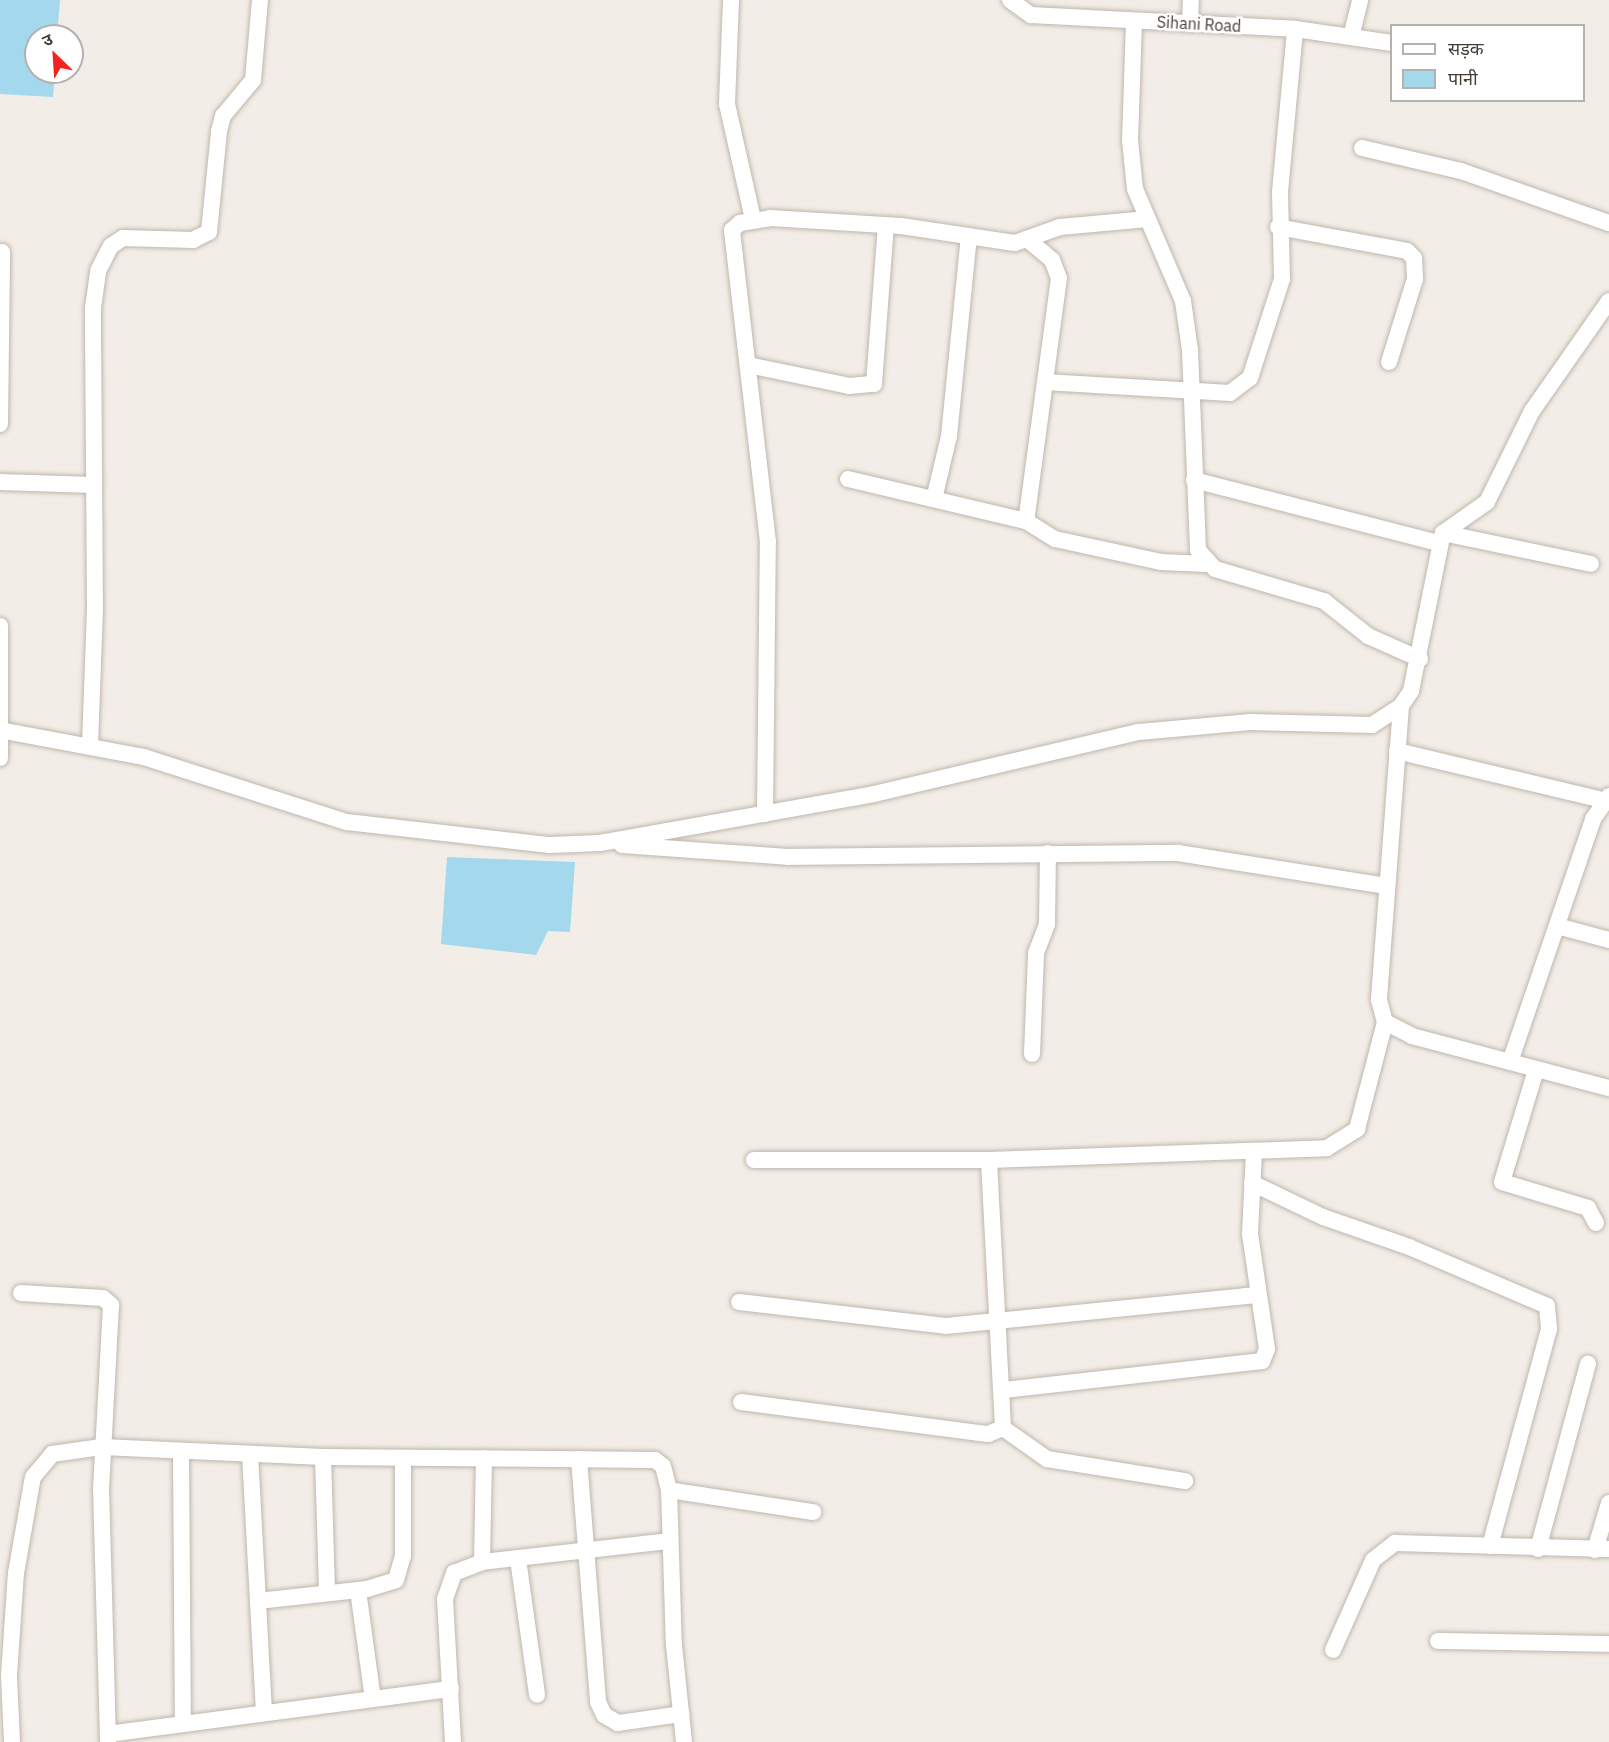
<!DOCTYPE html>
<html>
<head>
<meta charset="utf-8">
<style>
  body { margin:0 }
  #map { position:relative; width:1609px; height:1742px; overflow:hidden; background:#f2ede6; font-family:"IBM Plex Sans","Noto Sans Devanagari",sans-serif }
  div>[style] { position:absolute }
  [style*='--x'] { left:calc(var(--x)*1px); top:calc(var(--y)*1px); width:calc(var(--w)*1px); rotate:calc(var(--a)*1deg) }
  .water>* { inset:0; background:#a4d8ed }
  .roads { filter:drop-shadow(0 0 2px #c0b6ac) drop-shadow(0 0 2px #c0b6ac) }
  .street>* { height:16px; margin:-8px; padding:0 8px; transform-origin:8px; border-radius:8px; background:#fff }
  span { translate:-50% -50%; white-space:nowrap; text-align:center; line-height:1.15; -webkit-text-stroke:5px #fff; paint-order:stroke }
  .street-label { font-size:16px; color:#443d35 }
  .legend { position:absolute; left:1390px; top:24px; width:195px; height:78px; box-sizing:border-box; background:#fff; border:2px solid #b4b1ae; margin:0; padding:8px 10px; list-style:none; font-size:18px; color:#443d35 }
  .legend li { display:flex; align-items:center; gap:12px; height:30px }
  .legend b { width:30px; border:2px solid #b4b1ae }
  .north { position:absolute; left:24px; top:24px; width:60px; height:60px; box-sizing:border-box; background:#fff; border:2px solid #b4b1ae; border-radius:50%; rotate:335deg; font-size:16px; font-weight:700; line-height:24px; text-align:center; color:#443d35 }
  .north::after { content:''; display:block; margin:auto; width:21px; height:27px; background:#f1241e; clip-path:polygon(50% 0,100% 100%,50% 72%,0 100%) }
</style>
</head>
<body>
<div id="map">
  <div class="water">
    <div style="clip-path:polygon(0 0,60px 0,57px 36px,36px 36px,36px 72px,55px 72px,53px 97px,0 94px)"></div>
    <div style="clip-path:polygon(447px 857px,575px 862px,570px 932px,548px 931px,536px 955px,441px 944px)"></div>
  </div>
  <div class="roads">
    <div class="street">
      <div style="--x:731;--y:0;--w:104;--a:92.2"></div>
      <div style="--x:727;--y:104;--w:118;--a:77.3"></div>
      <div style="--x:1010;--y:0;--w:26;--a:36"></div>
      <div style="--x:1031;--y:15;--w:264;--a:3"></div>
      <div style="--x:1295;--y:29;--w:98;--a:8.2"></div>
      <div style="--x:1134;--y:21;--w:119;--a:91.9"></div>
      <div style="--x:1130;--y:140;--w:49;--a:84.2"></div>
      <div style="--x:1135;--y:189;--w:122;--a:66.8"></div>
      <div style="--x:1183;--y:301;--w:49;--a:81.9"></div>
      <div style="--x:1190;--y:350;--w:200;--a:87.7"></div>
      <div style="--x:1198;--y:550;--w:25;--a:48"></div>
      <div style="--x:1215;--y:569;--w:114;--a:16.4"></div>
      <div style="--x:1324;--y:601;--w:56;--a:38.5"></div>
      <div style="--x:1368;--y:636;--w:57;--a:23.9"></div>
      <div style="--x:1190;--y:24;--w:24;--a:-88"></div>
      <div style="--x:1351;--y:37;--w:38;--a:-76"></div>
      <div style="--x:1362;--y:148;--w:102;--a:13.1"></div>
      <div style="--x:1461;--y:171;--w:157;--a:19.4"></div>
      <div style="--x:1278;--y:227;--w:131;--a:10.5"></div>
      <div style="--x:1407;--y:251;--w:10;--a:45"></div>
      <div style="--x:1414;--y:258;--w:21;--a:87"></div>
      <div style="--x:1415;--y:279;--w:87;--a:107.4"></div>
      <div style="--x:1027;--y:239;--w:33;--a:40"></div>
      <div style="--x:1052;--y:260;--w:19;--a:69"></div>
      <div style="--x:1059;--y:278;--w:245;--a:97.7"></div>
      <div style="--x:1026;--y:521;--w:34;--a:32"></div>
      <div style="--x:1055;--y:539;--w:108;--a:12.2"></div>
      <div style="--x:1161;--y:562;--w:46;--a:2.5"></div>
      <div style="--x:748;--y:365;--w:103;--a:11.7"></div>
      <div style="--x:849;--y:386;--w:25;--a:-5"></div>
      <div style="--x:874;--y:384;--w:159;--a:-85.7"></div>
      <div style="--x:1045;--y:382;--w:185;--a:3.4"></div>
      <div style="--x:1230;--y:393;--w:25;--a:-37"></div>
      <div style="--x:1250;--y:378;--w:104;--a:-72.1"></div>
      <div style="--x:1282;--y:279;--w:87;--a:-91.3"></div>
      <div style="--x:1280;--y:192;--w:164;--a:-84.7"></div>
      <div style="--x:0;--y:424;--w:172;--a:-89.3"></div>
      <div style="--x:848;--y:479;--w:183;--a:13.3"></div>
      <div style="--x:1194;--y:480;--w:252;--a:14.5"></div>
      <div style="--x:0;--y:482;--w:93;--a:1.8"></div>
      <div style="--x:934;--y:499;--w:65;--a:-76.6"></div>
      <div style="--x:949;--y:436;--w:201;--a:-84.3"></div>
      <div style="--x:1443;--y:533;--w:151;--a:11.8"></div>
      <div style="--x:0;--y:626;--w:132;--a:90"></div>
      <div style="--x:1401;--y:706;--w:295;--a:94.3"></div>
      <div style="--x:1379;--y:1000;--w:23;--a:75"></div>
      <div style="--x:1385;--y:1022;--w:30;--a:27"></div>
      <div style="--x:1412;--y:1036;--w:204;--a:14.8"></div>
      <div style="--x:0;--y:730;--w:147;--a:10.6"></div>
      <div style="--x:144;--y:757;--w:213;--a:17.8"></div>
      <div style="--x:347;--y:822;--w:204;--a:6.5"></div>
      <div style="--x:550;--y:845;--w:50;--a:-2.3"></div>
      <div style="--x:600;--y:843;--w:278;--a:-10.1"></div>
      <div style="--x:874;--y:794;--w:272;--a:-13.2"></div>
      <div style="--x:1139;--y:732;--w:112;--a:-5.1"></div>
      <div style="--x:1251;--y:722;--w:121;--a:1.4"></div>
      <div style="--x:1372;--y:725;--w:35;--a:-33"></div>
      <div style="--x:1401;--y:706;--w:18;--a:-56"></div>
      <div style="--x:1411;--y:691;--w:161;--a:-78.6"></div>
      <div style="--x:1443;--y:533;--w:54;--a:-35.2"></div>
      <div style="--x:1487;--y:502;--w:102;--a:-63.7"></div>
      <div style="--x:1532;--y:411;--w:134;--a:-55"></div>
      <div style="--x:90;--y:745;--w:135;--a:-87.9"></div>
      <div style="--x:95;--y:610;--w:302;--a:-90.4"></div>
      <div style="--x:93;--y:308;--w:37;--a:-82"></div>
      <div style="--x:98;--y:271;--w:28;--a:-63"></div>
      <div style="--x:111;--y:246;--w:14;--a:-34"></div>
      <div style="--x:123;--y:238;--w:70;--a:1.6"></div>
      <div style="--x:193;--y:240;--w:18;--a:-27"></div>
      <div style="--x:209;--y:232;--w:101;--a:-84.3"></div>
      <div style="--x:219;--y:131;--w:16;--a:-75"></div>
      <div style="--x:223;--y:116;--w:47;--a:-50.2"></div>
      <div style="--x:253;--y:80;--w:80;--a:-85"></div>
      <div style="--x:1397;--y:751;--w:212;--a:13.4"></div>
      <div style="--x:765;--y:814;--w:272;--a:-89.4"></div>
      <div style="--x:768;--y:542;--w:314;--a:-96.6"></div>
      <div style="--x:732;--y:230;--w:11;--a:-41"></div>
      <div style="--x:740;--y:223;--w:30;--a:-9"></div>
      <div style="--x:770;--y:218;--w:131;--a:3.5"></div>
      <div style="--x:901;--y:226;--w:115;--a:8.5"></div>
      <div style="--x:1015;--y:243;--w:48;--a:-19.6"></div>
      <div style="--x:1060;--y:227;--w:88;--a:-5.2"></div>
      <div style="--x:622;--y:845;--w:166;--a:4.1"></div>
      <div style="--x:788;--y:857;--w:390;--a:-0.6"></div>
      <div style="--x:1178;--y:853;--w:211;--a:9"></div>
      <div style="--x:1557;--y:926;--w:54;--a:15.1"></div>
      <div style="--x:1032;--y:1054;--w:101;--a:-87.7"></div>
      <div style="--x:1036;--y:953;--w:31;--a:-69"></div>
      <div style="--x:1047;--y:924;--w:71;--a:-89.2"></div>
      <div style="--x:1510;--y:1062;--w:257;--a:-71.1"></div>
      <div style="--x:1593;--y:819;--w:28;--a:-55"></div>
      <div style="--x:1536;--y:1070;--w:117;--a:106.9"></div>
      <div style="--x:1502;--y:1182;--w:90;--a:16.8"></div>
      <div style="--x:1588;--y:1208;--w:17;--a:62"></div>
      <div style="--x:754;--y:1160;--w:235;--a:0"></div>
      <div style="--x:989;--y:1160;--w:338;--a:-2"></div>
      <div style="--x:1327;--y:1148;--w:36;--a:-32"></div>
      <div style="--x:1357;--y:1129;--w:111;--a:-75.3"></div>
      <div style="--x:1252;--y:1183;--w:79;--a:25.6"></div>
      <div style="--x:1323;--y:1217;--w:91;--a:19.2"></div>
      <div style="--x:1409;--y:1247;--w:150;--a:23.1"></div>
      <div style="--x:1547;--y:1306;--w:23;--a:85"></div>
      <div style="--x:1549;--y:1329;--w:225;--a:105.2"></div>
      <div style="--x:21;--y:1293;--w:82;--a:3.5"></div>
      <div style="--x:103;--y:1298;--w:11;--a:41"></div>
      <div style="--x:111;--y:1305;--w:183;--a:93.1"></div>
      <div style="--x:101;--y:1488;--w:254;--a:88.4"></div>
      <div style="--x:739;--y:1302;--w:208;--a:6.6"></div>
      <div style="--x:946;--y:1326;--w:314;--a:-5.7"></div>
      <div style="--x:1004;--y:1390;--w:260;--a:-6.4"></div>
      <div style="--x:1262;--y:1361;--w:13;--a:-67"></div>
      <div style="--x:1267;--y:1349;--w:116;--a:-98.4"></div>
      <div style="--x:1250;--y:1234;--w:81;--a:-87.2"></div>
      <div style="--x:741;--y:1402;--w:249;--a:7.4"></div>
      <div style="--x:988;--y:1434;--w:16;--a:-22"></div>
      <div style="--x:1003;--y:1428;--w:268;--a:-93"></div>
      <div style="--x:1003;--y:1428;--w:54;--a:35.2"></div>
      <div style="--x:1047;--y:1459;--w:140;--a:9.1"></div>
      <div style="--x:181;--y:1451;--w:273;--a:89.6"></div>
      <div style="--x:250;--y:1454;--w:259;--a:86.9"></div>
      <div style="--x:323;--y:1457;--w:136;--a:88.3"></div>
      <div style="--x:579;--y:1459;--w:244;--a:85.5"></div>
      <div style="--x:598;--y:1702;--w:14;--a:65"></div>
      <div style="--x:604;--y:1715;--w:16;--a:30"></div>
      <div style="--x:618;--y:1723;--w:64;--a:-8.1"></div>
      <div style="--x:669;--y:1490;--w:146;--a:8.7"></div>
      <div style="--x:1538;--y:1549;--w:192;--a:-74.9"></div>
      <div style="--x:1595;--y:1550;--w:49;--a:-73.4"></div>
      <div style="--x:518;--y:1559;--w:137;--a:82"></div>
      <div style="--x:482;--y:1562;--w:104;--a:-88.9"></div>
      <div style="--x:358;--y:1590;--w:110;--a:82.2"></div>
      <div style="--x:258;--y:1601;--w:110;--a:-6.3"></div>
      <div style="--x:367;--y:1589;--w:30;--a:-17"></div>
      <div style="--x:396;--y:1580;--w:26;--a:-74"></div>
      <div style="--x:403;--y:1555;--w:97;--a:-90"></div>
      <div style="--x:1438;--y:1641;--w:171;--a:1"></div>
      <div style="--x:1333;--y:1650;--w:98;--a:-66"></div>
      <div style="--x:1373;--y:1560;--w:28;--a:-38"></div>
      <div style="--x:1395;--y:1543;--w:214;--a:1.6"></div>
      <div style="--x:108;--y:1734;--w:346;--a:-7.5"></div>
      <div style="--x:12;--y:1742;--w:67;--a:-92.6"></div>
      <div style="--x:9;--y:1675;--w:102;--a:-86.1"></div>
      <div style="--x:16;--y:1573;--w:97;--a:-80"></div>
      <div style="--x:33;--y:1477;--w:30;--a:-50"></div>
      <div style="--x:52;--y:1454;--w:50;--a:-8"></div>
      <div style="--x:102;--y:1447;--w:221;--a:2.6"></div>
      <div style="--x:323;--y:1457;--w:332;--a:0.5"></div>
      <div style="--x:655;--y:1460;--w:10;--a:37"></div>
      <div style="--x:663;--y:1466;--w:25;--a:76"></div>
      <div style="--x:669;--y:1490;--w:155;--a:88.2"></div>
      <div style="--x:674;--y:1645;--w:98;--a:84.1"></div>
      <div style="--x:453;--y:1742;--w:143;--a:-93.2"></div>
      <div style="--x:445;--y:1599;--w:28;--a:-71"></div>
      <div style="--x:454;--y:1573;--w:30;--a:-21"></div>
      <div style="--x:482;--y:1562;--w:188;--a:-6.4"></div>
    </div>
  </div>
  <div class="street-label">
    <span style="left:1199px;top:24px;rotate:3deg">Sihani Road</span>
  </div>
  <ul class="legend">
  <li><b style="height:8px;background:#fff"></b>सड़क</li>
  <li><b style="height:16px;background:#a4d8ed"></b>पानी</li>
  </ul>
  <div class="north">उ</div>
</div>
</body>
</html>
